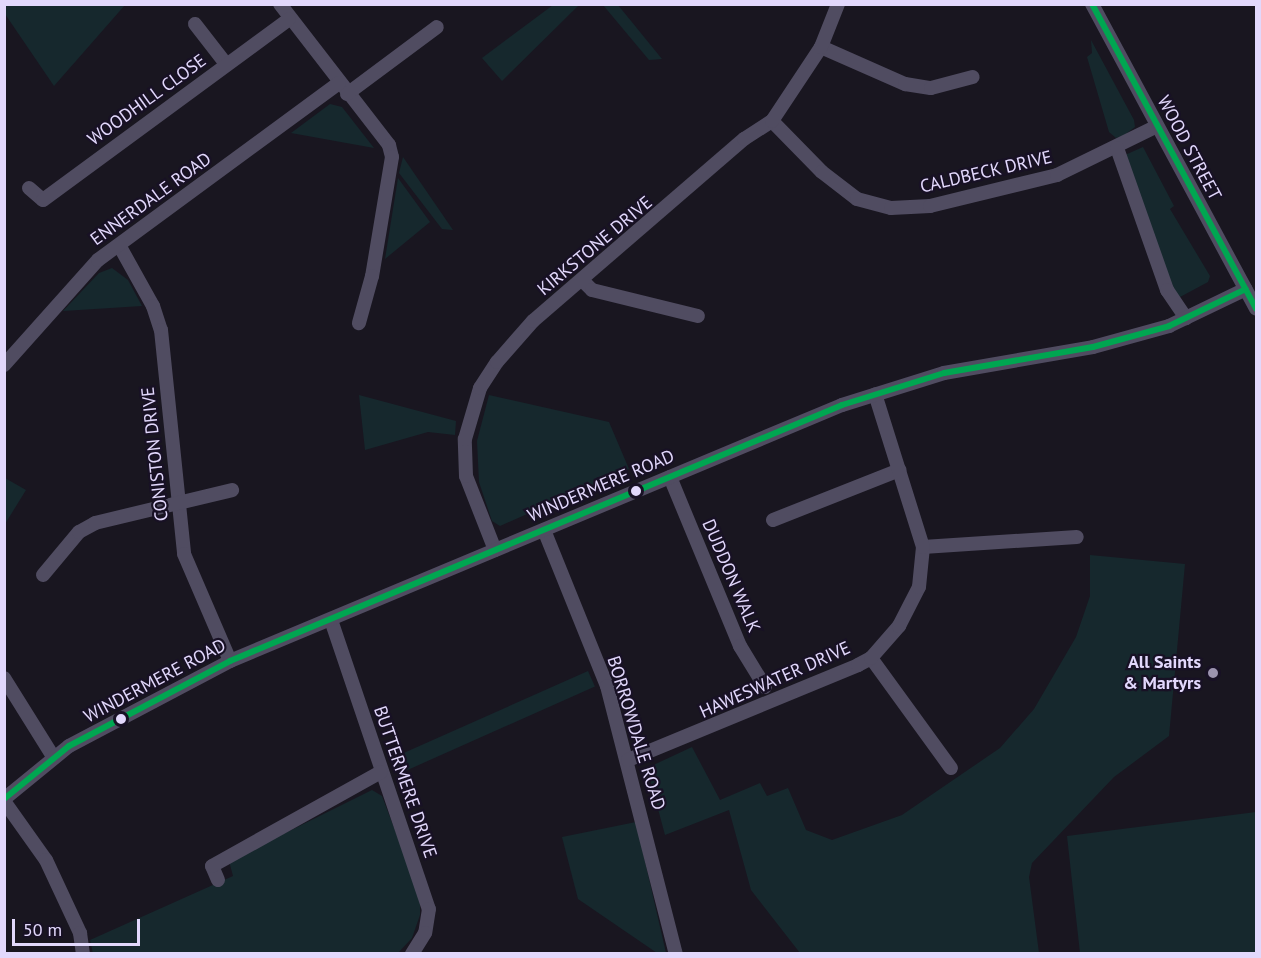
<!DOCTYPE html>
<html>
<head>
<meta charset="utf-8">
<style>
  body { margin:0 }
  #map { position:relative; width:1261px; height:958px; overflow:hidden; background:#191620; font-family:"PT Sans",sans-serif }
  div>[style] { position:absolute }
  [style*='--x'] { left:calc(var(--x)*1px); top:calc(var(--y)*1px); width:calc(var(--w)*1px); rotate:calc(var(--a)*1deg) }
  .green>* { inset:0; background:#16282d; transform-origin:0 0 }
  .street>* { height:14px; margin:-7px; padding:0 7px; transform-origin:7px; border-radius:7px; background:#504c61 }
  .bus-1>* { height:6px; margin:-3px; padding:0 3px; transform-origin:3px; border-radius:3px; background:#00a651 }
  .dots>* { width:16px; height:16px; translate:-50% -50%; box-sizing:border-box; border:3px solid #181125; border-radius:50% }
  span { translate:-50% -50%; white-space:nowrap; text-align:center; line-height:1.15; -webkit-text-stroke:4.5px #181125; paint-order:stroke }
  .street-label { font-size:18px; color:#e2d8fc }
  .poi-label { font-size:18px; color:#e2d8fc; font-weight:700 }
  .right { translate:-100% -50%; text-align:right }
  .frame { position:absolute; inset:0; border:6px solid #e2d8fc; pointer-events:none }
  .scale { position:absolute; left:12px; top:919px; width:128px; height:27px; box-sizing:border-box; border:3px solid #e2d8fc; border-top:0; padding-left:8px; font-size:18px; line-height:21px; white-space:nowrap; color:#e2d8fc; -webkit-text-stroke:4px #181125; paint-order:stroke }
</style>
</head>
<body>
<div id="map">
  <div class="green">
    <div style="clip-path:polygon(4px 5px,5px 4px,125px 5px,54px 86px,5px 14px)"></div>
    <div style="clip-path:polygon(553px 5px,579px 5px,502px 81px,482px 58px)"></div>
    <div style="clip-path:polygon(603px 5px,618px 5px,662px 59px,649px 60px)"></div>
    <div style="clip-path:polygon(1091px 40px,1134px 120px,1135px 127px,1123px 136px,1116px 138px,1109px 132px,1087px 57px,1092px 53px)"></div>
    <div style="clip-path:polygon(330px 104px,342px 107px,374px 148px,291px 133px)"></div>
    <div style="clip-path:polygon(1143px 147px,1174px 206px,1170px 209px,1210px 276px,1208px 282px,1180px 297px,1170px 286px,1125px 155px)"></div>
    <div style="clip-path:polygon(403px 157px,453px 230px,442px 229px,399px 173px)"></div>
    <div style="clip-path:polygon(398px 178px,430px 222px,385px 259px)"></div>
    <div style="clip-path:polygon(112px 268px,128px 280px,142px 306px,63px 311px,99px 273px)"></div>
    <div style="clip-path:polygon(359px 395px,456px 421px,455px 435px,428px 432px,365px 450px)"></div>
    <div style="clip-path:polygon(489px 395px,609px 422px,629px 469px,500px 526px,492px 521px,479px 482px,477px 441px)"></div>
    <div style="clip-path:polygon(5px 478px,26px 490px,5px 524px)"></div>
    <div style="clip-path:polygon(1090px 555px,1185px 564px,1169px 736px,1114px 777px,1032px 863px,1029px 877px,1039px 953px,800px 953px,751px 890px,729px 810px,665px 835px,647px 768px,692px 747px,720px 800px,760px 783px,767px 796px,788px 788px,806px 830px,832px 840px,902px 815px,1000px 748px,1034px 709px,1076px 637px,1090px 596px)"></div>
    <div style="left:588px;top:671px;width:17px;height:216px;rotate:66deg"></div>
    <div style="clip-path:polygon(372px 790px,382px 796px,420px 896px,420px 915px,412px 938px,398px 953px,93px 954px,90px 940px,233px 876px,229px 861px)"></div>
    <div style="clip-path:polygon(1256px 812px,1256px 953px,1080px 953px,1067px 836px)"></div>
    <div style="clip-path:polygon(636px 822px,666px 953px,657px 953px,578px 899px,562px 837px)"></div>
  </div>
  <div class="street">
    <div style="--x:280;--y:4;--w:178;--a:52.3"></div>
    <div style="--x:389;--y:145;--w:12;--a:76"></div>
    <div style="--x:392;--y:157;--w:121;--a:99.5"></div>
    <div style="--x:372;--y:276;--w:49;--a:105.5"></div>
    <div style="--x:1092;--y:4;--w:346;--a:61.7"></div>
    <div style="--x:195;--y:24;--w:51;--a:52.2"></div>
    <div style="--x:821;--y:47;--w:92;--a:23.8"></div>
    <div style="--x:905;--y:84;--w:26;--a:9"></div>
    <div style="--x:931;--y:88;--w:43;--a:-14.7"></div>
    <div style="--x:347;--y:94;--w:112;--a:-36.7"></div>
    <div style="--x:772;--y:121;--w:71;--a:45.6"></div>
    <div style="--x:822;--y:172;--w:44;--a:37.6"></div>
    <div style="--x:857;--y:199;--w:35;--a:15"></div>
    <div style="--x:891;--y:208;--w:39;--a:-3"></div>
    <div style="--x:930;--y:206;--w:131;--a:-13.7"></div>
    <div style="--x:1057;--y:175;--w:111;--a:-26.1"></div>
    <div style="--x:1117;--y:148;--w:151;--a:70.6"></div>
    <div style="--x:1167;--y:290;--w:34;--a:56"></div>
    <div style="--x:29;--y:188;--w:18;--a:41"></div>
    <div style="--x:43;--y:200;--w:305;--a:-36.3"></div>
    <div style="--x:119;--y:245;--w:70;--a:60.9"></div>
    <div style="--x:153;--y:306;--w:25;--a:72"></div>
    <div style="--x:161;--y:330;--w:225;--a:84.1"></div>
    <div style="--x:184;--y:554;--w:116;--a:66.7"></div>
    <div style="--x:582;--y:280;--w:14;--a:45"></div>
    <div style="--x:592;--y:290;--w:109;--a:13.8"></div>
    <div style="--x:4;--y:365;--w:141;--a:-48.2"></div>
    <div style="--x:98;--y:260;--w:299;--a:-36.3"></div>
    <div style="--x:670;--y:477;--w:183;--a:67.5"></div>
    <div style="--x:740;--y:646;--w:48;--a:58.6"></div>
    <div style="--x:773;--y:520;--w:136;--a:-21.6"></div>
    <div style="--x:544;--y:530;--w:168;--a:68"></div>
    <div style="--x:607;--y:686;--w:277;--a:75.6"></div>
    <div style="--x:923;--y:547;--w:154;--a:-3.7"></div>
    <div style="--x:495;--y:550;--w:79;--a:-111.4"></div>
    <div style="--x:466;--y:476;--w:37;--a:-92"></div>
    <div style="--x:465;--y:439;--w:53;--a:-73.6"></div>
    <div style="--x:480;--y:388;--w:31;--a:-57"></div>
    <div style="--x:497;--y:362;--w:55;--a:-48.7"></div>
    <div style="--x:533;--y:321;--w:279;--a:-40.8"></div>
    <div style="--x:744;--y:139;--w:33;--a:-33"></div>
    <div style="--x:772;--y:121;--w:89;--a:-56.5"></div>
    <div style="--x:821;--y:47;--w:46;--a:-68.4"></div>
    <div style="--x:43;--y:575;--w:56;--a:-50.1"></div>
    <div style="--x:79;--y:532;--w:18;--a:-29"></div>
    <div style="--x:95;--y:523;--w:141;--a:-13.5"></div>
    <div style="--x:331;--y:620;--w:305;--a:71.3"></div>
    <div style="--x:429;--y:909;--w:24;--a:99"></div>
    <div style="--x:425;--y:933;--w:25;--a:122"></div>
    <div style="--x:871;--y:658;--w:136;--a:54"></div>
    <div style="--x:4;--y:678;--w:94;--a:58"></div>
    <div style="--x:628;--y:760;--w:249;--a:-22.4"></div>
    <div style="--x:858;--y:665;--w:15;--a:-28"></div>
    <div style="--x:871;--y:658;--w:43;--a:-48.8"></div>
    <div style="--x:899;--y:626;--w:44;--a:-62.9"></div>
    <div style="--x:919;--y:587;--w:40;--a:-84.3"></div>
    <div style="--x:923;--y:547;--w:160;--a:-107.4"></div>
    <div style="--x:4;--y:799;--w:84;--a:-39.2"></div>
    <div style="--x:69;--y:746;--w:182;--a:-27.8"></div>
    <div style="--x:230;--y:661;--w:663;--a:-22.7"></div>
    <div style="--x:842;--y:405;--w:107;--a:-17.4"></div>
    <div style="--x:944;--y:373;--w:151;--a:-9.9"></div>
    <div style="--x:1093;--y:347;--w:79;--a:-15.4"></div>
    <div style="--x:1169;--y:326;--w:85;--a:-25.7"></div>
    <div style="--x:4;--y:801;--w:72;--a:54.6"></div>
    <div style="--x:46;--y:860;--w:81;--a:65"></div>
    <div style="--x:80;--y:933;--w:21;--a:82"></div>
    <div style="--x:218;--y:880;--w:15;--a:-113"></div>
    <div style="--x:212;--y:866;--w:193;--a:-29.1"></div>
  </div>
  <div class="bus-1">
    <div style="--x:1092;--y:4;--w:346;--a:61.7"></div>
    <div style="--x:4;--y:799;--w:84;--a:-39.2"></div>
    <div style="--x:69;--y:746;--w:182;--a:-27.8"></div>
    <div style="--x:230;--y:661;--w:663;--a:-22.7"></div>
    <div style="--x:842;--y:405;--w:107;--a:-17.4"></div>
    <div style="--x:944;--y:373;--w:151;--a:-9.9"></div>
    <div style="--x:1093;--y:347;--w:79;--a:-15.4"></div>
    <div style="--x:1169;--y:326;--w:85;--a:-25.7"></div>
  </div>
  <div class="dots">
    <div style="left:636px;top:491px;background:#e2d8fc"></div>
    <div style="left:1213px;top:673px;background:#9c94af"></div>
    <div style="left:121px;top:719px;background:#e2d8fc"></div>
  </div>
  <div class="street-label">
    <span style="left:147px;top:100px;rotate:-36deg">WOODHILL CLOSE</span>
    <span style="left:1189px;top:148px;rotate:62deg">WOOD STREET</span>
    <span style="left:986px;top:172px;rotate:-13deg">CALDBECK DRIVE</span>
    <span style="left:151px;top:199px;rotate:-36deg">ENNERDALE ROAD</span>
    <span style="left:595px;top:246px;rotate:-40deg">KIRKSTONE DRIVE</span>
    <span style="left:155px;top:454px;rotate:-96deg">CONISTON DRIVE</span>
    <span style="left:601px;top:486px;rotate:-23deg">WINDERMERE ROAD</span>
    <span style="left:731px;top:576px;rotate:67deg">DUDDON WALK</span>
    <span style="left:775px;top:680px;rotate:-24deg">HAWESWATER DRIVE</span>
    <span style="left:155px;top:681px;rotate:-28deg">WINDERMERE ROAD</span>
    <span style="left:636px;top:733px;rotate:73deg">BORROWDALE ROAD</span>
    <span style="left:405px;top:782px;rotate:71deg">BUTTERMERE DRIVE</span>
  </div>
  <div class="poi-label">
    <span class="right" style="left:1201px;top:673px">All Saints<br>&amp; Martyrs</span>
  </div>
  <div class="frame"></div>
  <div class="scale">50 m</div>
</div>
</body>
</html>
